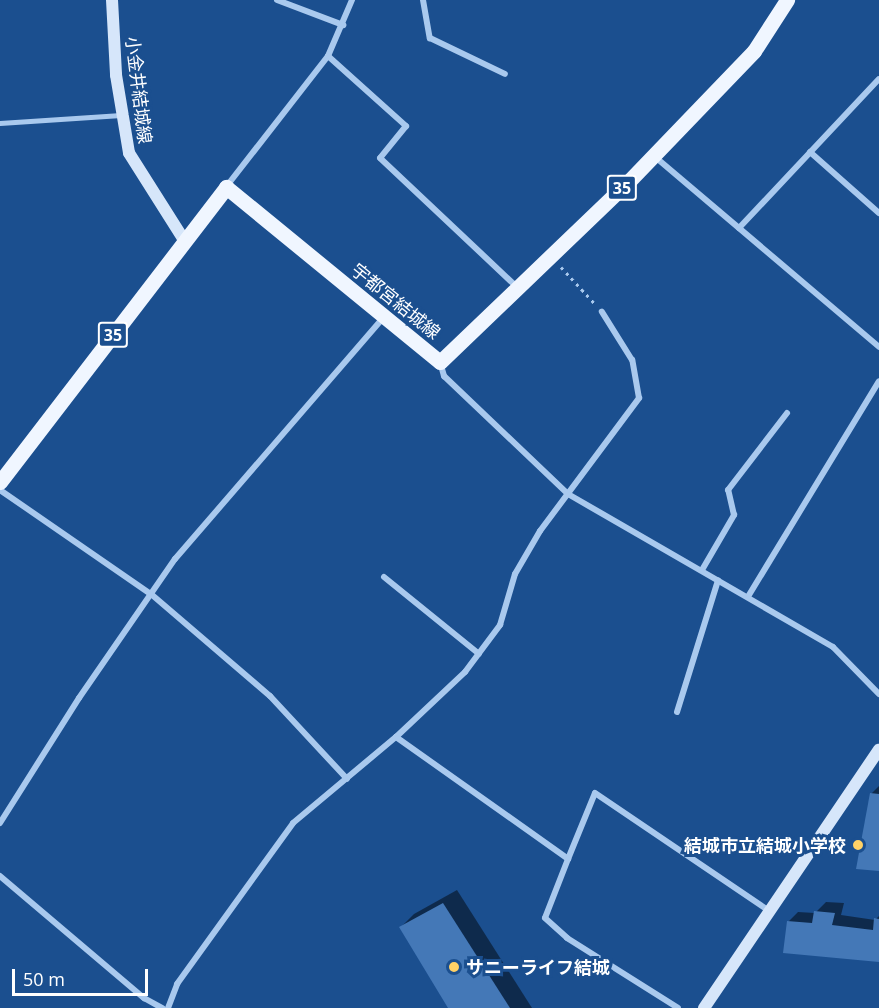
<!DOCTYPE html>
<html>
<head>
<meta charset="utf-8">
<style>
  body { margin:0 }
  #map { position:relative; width:879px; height:1008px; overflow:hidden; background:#1b4f8f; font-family:"Open Sans","Noto Sans JP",sans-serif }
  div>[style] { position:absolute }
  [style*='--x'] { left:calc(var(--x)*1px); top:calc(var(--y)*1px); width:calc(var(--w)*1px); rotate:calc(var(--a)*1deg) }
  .shadow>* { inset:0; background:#0007 }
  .building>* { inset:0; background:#4478b7 }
  .path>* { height:3px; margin-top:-1.5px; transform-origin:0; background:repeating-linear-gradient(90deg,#a9c9ee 0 3px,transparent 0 7.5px) }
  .lane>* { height:4.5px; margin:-2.25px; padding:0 2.25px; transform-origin:2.25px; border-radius:2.25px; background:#a9c9ee }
  .street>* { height:6px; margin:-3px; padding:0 3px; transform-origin:3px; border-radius:3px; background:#a9c9ee }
  .secondary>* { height:12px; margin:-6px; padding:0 6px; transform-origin:6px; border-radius:6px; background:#d6e6fa }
  .primary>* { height:15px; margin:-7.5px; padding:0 7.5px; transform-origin:7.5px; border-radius:7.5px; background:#f0f6ff }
  .dots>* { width:16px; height:16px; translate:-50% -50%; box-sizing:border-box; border:3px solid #1b4f8f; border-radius:50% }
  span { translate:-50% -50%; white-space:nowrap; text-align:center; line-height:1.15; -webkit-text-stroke:6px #1b4f8f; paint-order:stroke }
  .shield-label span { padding:2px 4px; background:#1b4f8f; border:2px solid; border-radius:4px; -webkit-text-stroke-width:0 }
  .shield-label { font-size:16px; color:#fff; font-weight:700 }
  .street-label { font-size:18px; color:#fff }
  .poi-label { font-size:18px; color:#fff; font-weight:700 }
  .right { translate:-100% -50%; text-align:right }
  .left { translate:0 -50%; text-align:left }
  .scale { position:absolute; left:12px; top:969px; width:136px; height:27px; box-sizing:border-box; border:3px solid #fff; border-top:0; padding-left:8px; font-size:18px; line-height:21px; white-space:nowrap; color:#fff; -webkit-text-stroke:4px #1b4f8f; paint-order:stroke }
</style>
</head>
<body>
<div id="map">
  <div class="shadow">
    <div style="clip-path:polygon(879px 786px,879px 870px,871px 794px)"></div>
    <div style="clip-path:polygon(457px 890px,532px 1008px,450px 1008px,401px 927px,414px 914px)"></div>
    <div style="clip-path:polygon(826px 902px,844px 903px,841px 915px,875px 920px,879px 916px,879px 961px,788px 922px,798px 912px,815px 913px)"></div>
  </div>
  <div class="building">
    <div style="clip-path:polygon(870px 793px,879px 794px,879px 871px,856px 869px)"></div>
    <div style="clip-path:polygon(443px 903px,510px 1008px,448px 1008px,399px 927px)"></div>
    <div style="clip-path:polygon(814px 911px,835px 913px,832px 925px,873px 930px,874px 918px,879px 919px,879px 962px,783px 953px,787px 921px,812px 923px)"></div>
  </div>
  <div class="path">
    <div style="--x:561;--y:267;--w:50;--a:47.4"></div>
  </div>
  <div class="lane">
    <div style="--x:0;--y:123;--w:121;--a:-3.8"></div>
  </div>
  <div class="street">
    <div style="--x:277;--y:0;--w:71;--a:20.7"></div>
    <div style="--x:423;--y:0;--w:39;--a:80"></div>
    <div style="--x:430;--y:38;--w:83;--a:25.6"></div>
    <div style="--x:328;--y:56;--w:105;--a:41.9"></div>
    <div style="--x:406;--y:126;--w:41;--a:129.1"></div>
    <div style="--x:380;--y:158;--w:188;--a:43.3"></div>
    <div style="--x:810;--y:152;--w:92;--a:41.5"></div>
    <div style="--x:654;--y:156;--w:295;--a:40.3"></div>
    <div style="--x:226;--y:187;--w:166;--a:-52.1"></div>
    <div style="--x:328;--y:56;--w:61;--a:-66.8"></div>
    <div style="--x:739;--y:228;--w:204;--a:-46.8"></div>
    <div style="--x:440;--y:362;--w:15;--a:74"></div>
    <div style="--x:444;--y:376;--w:171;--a:43.6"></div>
    <div style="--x:568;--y:494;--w:306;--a:30"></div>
    <div style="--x:833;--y:647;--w:66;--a:45.6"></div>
    <div style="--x:0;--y:490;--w:183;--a:34.6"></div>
    <div style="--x:151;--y:594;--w:157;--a:40.6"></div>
    <div style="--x:270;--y:696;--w:113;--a:47.1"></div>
    <div style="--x:702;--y:570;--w:64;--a:-59.8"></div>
    <div style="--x:734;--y:515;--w:26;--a:-103"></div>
    <div style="--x:728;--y:490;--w:97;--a:-52.5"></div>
    <div style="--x:384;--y:577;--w:122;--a:39"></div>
    <div style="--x:749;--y:595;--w:250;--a:-58.7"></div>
    <div style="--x:677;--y:712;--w:138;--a:-72.7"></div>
    <div style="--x:396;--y:737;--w:211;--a:35.3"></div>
    <div style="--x:568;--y:859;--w:63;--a:111.3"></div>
    <div style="--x:545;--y:918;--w:30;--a:42"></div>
    <div style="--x:567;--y:938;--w:131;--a:32.2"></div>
    <div style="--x:0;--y:823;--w:148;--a:-57.7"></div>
    <div style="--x:79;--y:698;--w:169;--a:-55.4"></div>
    <div style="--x:175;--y:559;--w:318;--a:-49.2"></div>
    <div style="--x:568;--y:859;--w:71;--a:-67.8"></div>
    <div style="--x:595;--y:793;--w:210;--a:34.1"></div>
    <div style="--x:0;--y:876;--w:189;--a:40.3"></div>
    <div style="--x:144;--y:998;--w:21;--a:29"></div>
    <div style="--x:168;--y:1008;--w:26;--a:-69"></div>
    <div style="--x:177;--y:984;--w:198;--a:-54.2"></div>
    <div style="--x:293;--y:823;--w:134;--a:-39.9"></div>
    <div style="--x:396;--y:737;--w:95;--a:-43.3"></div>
    <div style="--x:465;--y:672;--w:59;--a:-53.3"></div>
    <div style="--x:500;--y:625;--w:53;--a:-73.6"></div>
    <div style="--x:515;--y:574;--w:50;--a:-59.8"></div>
    <div style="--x:540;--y:531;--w:166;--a:-53.3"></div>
    <div style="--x:639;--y:398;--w:39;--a:-100"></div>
    <div style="--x:632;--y:360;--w:57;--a:-122"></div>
  </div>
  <div class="secondary">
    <div style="--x:112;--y:0;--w:75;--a:86.9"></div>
    <div style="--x:116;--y:75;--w:79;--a:80.5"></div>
    <div style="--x:129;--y:153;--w:103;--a:57.7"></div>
    <div style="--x:704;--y:1008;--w:312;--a:-55.9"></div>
  </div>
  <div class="primary">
    <div style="--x:0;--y:482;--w:372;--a:-52.5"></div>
    <div style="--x:226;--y:187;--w:276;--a:39.3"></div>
    <div style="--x:440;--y:362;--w:262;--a:-43.8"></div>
    <div style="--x:629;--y:181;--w:180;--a:-46.1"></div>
    <div style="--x:754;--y:51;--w:61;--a:-57.1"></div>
  </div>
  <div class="dots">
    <div style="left:858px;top:845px;background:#ffd166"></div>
    <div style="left:454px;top:967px;background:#ffd166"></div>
  </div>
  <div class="shield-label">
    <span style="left:622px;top:188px">35</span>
    <span style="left:113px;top:335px">35</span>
  </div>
  <div class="street-label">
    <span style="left:139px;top:90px;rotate:83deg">小金井結城線</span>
    <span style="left:396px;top:301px;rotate:39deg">宇都宮結城線</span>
  </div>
  <div class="poi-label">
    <span class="right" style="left:846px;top:845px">結城市立結城小学校</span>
    <span class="left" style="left:466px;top:967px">サニーライフ結城</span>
  </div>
  <div class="scale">50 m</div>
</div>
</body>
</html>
